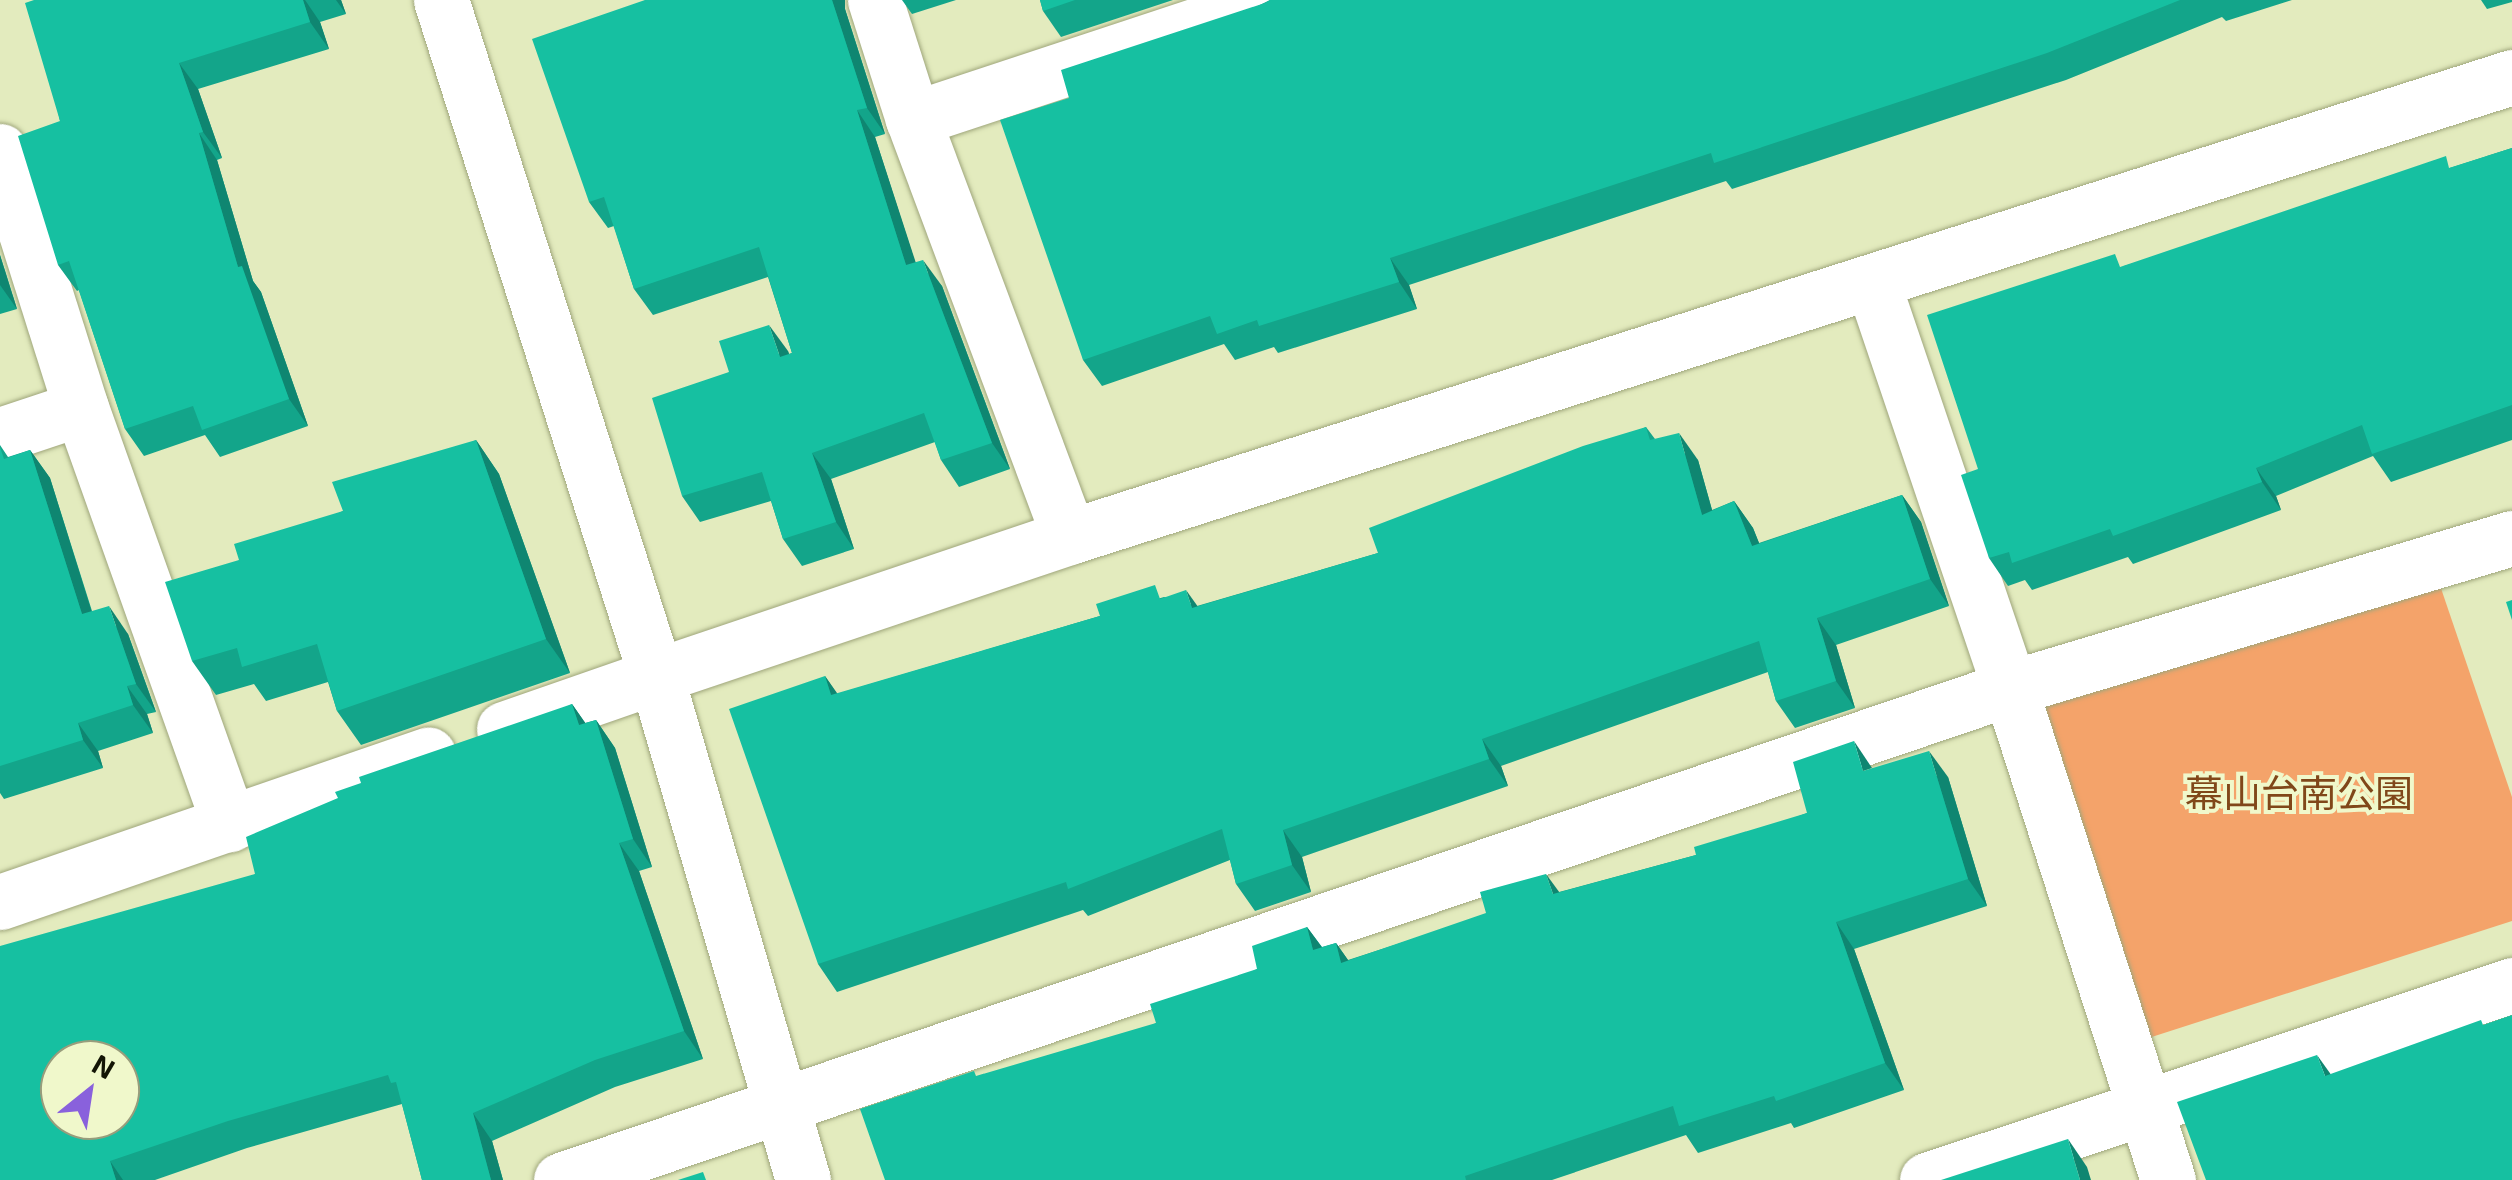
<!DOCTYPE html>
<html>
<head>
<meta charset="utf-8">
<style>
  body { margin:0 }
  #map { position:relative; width:2512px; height:1180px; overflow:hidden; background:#e3ebbe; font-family:"Exo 2","Noto Sans JP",sans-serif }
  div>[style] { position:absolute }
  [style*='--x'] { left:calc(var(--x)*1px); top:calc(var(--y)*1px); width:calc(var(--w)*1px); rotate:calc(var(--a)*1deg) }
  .green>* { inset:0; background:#f4a36a }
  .roads { filter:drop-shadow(0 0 2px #9fa67b) drop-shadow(0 0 2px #9fa67b) }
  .minor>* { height:55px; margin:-27.5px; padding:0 27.5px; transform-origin:27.5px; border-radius:27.5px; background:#fff }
  .tertiary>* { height:55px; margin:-27.5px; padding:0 27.5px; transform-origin:27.5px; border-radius:27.5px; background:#fff }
  .wall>* { inset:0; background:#13a58a }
  .shaded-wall>* { inset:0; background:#0f8671 }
  .building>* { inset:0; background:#16c0a1 }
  span { translate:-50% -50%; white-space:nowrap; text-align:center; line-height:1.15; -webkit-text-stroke:8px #f0f8cb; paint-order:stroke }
  .park-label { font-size:38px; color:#804719 }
  .north { position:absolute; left:40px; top:1040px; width:100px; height:100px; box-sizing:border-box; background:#f0f8cb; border:2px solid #989d7c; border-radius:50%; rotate:30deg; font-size:28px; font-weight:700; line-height:40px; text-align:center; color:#131505 }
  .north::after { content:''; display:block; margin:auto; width:35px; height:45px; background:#8961dc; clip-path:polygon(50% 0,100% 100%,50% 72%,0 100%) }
</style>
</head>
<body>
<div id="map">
  <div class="green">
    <div style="clip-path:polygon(2430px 556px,2512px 797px,2512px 921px,2133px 1043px,2011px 688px)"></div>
  </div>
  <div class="roads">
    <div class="minor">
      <div style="--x:441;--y:0;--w:709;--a:72.36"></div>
      <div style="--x:656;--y:676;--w:525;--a:73.74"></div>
      <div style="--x:875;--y:0;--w:125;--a:72.3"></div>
      <div style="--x:913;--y:119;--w:446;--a:69.5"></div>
      <div style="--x:913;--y:119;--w:379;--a:-18.3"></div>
      <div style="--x:0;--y:151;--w:269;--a:72.5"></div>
      <div style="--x:81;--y:408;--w:442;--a:70.4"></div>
      <div style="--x:1873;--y:284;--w:427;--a:71.3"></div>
      <div style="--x:2010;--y:688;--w:517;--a:72.2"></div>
      <div style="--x:0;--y:435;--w:85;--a:-18.4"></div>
      <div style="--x:504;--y:729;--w:161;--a:-19.2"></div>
      <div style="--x:0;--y:902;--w:453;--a:-19"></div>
      <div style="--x:561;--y:1180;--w:1530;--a:-18.75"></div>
      <div style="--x:2010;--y:688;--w:524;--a:-16.64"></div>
      <div style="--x:1927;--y:1180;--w:617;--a:-18.43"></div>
    </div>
    <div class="tertiary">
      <div style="--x:656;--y:676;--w:436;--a:-18.6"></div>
      <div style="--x:1069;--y:537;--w:1515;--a:-17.68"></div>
    </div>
  </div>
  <div class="wall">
    <div style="clip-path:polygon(34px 0,341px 0,346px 14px,320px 22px,329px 49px,198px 89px,222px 158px,217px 160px,253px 281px,261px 292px,308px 426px,220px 457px,205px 435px,144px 456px,125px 429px,79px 290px,77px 291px,58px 265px,60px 121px)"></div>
    <div style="clip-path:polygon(645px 0,845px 0,845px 9px,885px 134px,875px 137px,915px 262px,942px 286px,1010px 469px,959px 487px,941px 460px,935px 442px,831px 479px,854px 549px,802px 566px,783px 539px,771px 501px,700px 522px,682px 496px,729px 372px,788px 351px,789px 354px,792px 353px,768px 277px,653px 315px,634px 289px,614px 226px,608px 228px,589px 202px)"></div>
    <div style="clip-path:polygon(902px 0,956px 0,912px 14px)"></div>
    <div style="clip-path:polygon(1040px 0,1173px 0,1061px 37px,1043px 11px)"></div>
    <div style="clip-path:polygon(1270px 0,2292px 0,2226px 21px,2222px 17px,2066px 80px,1732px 189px,1726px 181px,1409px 285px,1417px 309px,1278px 353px,1274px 347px,1235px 360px,1224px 344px,1102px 386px,1083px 360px,1069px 98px)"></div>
    <div style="clip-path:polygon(2481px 0,2512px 0,2512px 2px,2487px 9px)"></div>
    <div style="clip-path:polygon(2512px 148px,2512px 440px,2391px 482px,2373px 456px,2276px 496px,2281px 510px,2133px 564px,2128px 557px,2032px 590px,2025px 580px,2008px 586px,1989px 558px,1978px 469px,2124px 266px,2453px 167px)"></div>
    <div style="clip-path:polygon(0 255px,17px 309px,0 314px)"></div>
    <div style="clip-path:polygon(1646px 427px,1655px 439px,1698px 460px,1712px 510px,1734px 501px,1753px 528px,1759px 543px,1902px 495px,1921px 522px,1949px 606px,1836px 645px,1855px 708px,1795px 728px,1776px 701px,1768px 672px,1501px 766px,1508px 786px,1302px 857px,1311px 892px,1255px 911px,1236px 884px,1230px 860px,1088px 916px,1083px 910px,837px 992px,818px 964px,825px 676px,837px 694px,1164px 597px,1197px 606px,1378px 553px)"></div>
    <div style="clip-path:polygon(476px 440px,499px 474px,570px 673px,361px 745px,337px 711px,328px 682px,266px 701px,254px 684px,216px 695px,192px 661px,239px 560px,343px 511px)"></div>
    <div style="clip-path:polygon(0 445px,8px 457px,30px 450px,50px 478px,92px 611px,128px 634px,156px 712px,147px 714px,153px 733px,98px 751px,103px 768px,4px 799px,0 793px)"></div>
    <div style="clip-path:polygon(572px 704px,585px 723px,596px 720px,615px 748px,652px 867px,639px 871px,703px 1059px,615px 1087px,492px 1141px,503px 1180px,422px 1180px,402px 1104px,247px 1148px,155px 1180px,0 1180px,255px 874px)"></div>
    <div style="clip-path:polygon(1873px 768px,1948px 777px,1987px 906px,1854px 949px,1904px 1090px,1794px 1128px,1791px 1123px,1698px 1153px,1686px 1135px,1552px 1180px,885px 1180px,1156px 1023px,1257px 969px,1307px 927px,1322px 947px,1336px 943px,1348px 960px,1559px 892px,1696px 855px,1807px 813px)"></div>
  </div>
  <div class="shaded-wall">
    <div style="clip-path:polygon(303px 0,305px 0,320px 22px,329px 49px,310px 22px)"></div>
    <div style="clip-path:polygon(336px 0,341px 0,346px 14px)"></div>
    <div style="clip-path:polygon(832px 0,845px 0,845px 9px,885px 134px,867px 108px)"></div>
    <div style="clip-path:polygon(179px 63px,198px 89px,222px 158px,203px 132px)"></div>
    <div style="clip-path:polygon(857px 110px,875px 137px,925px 291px,906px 265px)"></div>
    <div style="clip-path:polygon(199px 133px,217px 160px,253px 281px,261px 292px,308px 426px,289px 399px,238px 267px)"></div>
    <div style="clip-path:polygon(0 255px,17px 309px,0 285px)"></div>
    <div style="clip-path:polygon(1390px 258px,1409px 285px,1417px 309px,1399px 282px)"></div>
    <div style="clip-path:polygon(923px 260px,942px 286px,1010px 469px,992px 443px)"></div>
    <div style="clip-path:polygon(769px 325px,788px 351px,798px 383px,780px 357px)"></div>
    <div style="clip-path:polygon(1679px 433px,1698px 460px,1721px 542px,1702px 515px)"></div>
    <div style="clip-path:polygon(476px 440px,499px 474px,570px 673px,546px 639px)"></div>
    <div style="clip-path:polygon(30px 450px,50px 478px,101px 642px,82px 614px)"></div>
    <div style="clip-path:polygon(812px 453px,831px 479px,854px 549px,836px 522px)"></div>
    <div style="clip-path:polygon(2256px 468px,2276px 496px,2281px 510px,2262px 482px)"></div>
    <div style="clip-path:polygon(1902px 495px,1921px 522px,1949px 606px,1930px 579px)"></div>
    <div style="clip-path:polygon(1734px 501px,1753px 528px,1771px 573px,1752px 546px)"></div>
    <div style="clip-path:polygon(1186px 590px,1206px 618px,1192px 608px)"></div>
    <div style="clip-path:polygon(109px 606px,128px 634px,156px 712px,136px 684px)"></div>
    <div style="clip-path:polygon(1817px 618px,1836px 645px,1855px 708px,1836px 681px)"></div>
    <div style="clip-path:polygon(825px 676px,844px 703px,831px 695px)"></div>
    <div style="clip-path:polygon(127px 686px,147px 714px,153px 733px,133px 705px)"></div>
    <div style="clip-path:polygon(572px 704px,591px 731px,579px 725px)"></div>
    <div style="clip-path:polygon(596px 720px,615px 748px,652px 867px,633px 839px)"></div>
    <div style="clip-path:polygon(78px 723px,98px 751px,103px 768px,83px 740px)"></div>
    <div style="clip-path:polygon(1482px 739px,1501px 766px,1508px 786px,1489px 759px)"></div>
    <div style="clip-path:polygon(1854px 741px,1872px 768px,1863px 771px)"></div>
    <div style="clip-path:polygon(1929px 751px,1948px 777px,1987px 906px,1968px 879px)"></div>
    <div style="clip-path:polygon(1283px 830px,1302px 857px,1311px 892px,1292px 865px)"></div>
    <div style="clip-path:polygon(619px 843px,639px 871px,703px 1059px,684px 1031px)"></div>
    <div style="clip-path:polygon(1546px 874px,1565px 900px,1553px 894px)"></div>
    <div style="clip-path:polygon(1836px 922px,1854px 949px,1904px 1090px,1885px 1063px)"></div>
    <div style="clip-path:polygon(1307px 927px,1326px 953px,1313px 950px)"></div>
    <div style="clip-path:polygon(1336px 943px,1355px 970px,1341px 963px)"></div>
    <div style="clip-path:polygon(2317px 1055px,2337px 1083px,2325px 1076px)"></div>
    <div style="clip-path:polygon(473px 1113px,492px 1141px,503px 1180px,491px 1180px)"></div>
    <div style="clip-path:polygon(2068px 1139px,2087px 1167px,2091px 1180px,2080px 1180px)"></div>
    <div style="clip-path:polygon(110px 1161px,123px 1180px,116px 1180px)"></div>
  </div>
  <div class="building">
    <div style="clip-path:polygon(34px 0,303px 0,310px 22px,179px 63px,203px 132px,199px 133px,238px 267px,242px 266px,289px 399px,202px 430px,193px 406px,125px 429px,69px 261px,58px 265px,18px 136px,60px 121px,25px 3px)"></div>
    <div style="clip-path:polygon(645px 0,832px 0,867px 108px,857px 110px,906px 265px,923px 260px,992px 443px,941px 460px,924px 413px,812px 453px,836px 522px,783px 539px,762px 472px,682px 496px,652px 398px,729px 372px,719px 341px,769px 325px,780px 357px,792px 353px,759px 247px,634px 289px,604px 197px,589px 202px,532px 39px)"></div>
    <div style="clip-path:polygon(1040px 0,1075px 0,1043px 11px)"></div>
    <div style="clip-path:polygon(1270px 0,2180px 0,2047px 53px,1714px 163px,1711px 153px,1390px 258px,1399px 282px,1259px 326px,1257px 320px,1217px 334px,1210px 316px,1083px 360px,1000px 120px,1069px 98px,1061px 70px,1265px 3px)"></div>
    <div style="clip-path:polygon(2512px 148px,2512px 405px,2372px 454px,2362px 425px,2256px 468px,2262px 482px,2113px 536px,2110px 529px,2012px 563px,2009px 552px,1989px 558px,1961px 475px,1978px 469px,1927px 315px,2115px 254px,2120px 267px,2446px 156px,2449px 168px)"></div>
    <div style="clip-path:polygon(1646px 427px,1650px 440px,1679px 433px,1702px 515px,1734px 501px,1752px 546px,1902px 495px,1930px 579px,1817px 618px,1836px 681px,1776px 701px,1759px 641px,1482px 739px,1489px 759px,1283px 830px,1292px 865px,1236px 884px,1222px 829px,1068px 889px,1066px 882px,818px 964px,729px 709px,825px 676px,831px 695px,1100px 616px,1096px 604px,1155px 585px,1160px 599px,1186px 590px,1192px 608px,1378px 553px,1369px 528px,1583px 446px)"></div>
    <div style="clip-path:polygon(476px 440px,546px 639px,337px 711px,317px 644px,242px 667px,237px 648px,192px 661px,165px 582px,239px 560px,234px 544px,343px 511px,332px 482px)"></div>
    <div style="clip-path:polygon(0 447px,4px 459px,30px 450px,82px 614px,109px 606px,136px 684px,127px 686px,133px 705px,78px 723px,83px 740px,0 766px)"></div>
    <div style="clip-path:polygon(2512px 600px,2512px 620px,2506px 602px)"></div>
    <div style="clip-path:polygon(evenodd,572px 704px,579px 725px,596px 720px,633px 839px,619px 843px,684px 1031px,595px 1060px,473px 1113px,491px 1180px,422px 1180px,396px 1082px,391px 1083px,388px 1075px,228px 1121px,110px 1161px,116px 1180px,0 1180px,0 946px,255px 874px,246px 837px,338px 798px,335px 792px,361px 783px,359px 777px,572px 704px,60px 1060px,120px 1060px,120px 1120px,60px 1120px,60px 1060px)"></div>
    <div style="clip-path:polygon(1854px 741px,1863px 771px,1929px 751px,1968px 879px,1836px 922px,1885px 1063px,1776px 1101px,1774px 1096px,1679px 1126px,1673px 1106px,1465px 1176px,1466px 1180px,885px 1180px,860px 1109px,974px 1071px,976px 1076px,1156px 1023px,1150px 1004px,1257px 969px,1252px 946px,1307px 927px,1313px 950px,1336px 943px,1341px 963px,1486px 913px,1480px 892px,1546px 874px,1553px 894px,1696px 855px,1694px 847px,1807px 813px,1793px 762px)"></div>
    <div style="clip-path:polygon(2512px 1015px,2512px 1180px,2206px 1180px,2177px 1102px,2317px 1055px,2325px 1076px,2481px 1020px,2483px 1025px)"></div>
    <div style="clip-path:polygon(2068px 1139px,2080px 1180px,1941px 1180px)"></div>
    <div style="clip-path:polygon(703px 1172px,706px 1180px,678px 1180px)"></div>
  </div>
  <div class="park-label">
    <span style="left:2299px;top:793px">幕山台南公園</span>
  </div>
  <div class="north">N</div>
</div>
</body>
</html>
